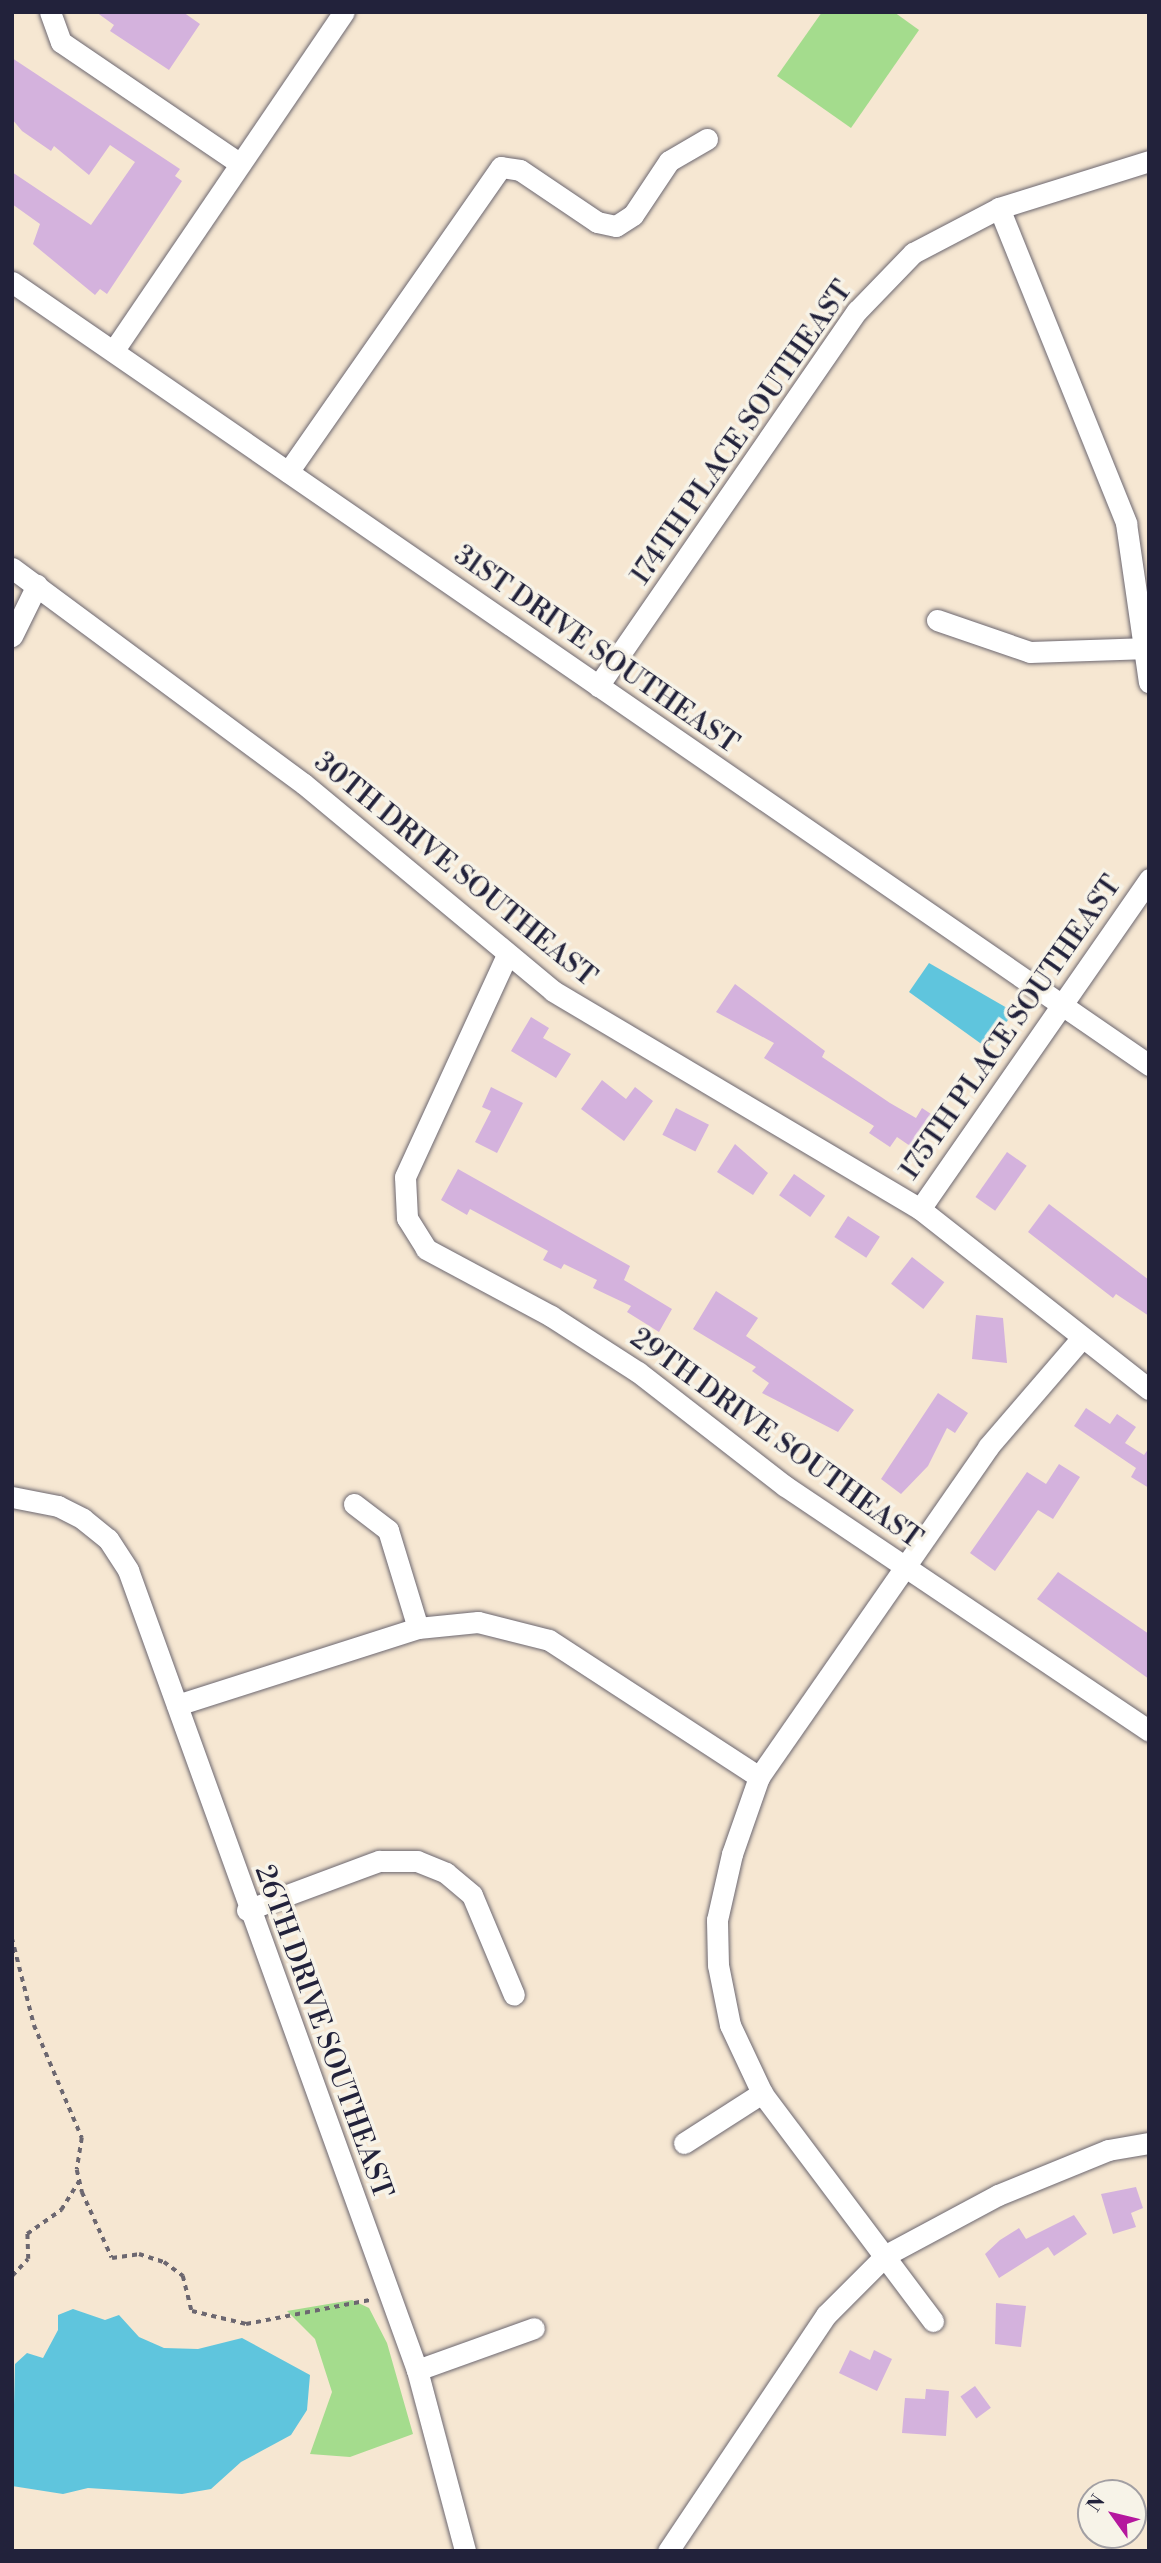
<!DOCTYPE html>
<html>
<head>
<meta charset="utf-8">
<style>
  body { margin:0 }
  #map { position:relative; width:1161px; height:2563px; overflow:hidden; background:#f6e7d2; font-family:"Libre Bodoni",serif }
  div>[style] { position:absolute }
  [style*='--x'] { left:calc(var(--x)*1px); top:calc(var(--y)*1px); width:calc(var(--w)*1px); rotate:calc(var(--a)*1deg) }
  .green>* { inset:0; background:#a4dc8d }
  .water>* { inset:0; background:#5fc5dd }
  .building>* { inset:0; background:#d4b2dd; transform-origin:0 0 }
  .path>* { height:3.5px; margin-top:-1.75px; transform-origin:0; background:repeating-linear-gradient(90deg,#6c6770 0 5px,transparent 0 10px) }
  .roads { filter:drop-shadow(0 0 2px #6c6770) drop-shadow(0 0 2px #6c6770) }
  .minor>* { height:21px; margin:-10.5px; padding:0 10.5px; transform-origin:10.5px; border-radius:10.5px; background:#fff }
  span { translate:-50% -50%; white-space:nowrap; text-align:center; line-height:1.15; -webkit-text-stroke:7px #f7f3e8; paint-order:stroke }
  .street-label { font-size:28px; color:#22223b }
  .frame { position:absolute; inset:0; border:14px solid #22223b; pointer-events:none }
  .north { position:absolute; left:1077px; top:2479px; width:70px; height:70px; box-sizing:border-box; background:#f7f3e8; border:2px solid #a29fa3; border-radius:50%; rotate:304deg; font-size:19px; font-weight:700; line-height:28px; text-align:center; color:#22223b }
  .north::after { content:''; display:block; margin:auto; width:24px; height:32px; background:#b5179e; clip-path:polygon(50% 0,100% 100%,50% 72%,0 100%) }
</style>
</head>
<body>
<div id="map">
  <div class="green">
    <div style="clip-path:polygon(822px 12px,894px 12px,919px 30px,851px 128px,777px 76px)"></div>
    <div style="clip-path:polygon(352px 2300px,369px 2308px,387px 2343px,413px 2434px,350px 2457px,310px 2454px,332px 2392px,315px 2339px,287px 2311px)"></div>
  </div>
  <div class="water">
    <div style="clip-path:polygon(929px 963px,1014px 1012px,987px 1048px,909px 992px)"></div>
    <div style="clip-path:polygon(73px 2309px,105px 2320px,119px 2315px,139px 2337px,164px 2348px,198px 2349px,242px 2338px,310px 2375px,307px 2410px,291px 2435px,241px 2462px,211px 2489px,182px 2494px,88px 2488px,63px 2494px,12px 2486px,15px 2364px,27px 2353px,43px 2358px,58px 2330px,58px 2315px)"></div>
  </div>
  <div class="building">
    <div style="clip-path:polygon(96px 12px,183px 12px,200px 24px,169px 70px,110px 31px,114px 25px)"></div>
    <div style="clip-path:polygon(12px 58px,180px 169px,175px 176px,182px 181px,107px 294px,100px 289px,95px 295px,33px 244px,40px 224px,12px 204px,12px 172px,91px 225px,135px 162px,110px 145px,89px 175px,54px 146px,51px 151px,22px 131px,12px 119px)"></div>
    <div style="clip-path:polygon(735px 984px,825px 1051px,822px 1057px,890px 1103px,916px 1118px,922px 1108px,934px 1116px,913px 1148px,897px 1137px,890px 1147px,869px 1133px,874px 1126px,764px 1058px,774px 1043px,716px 1012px)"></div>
    <div style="clip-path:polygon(531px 1017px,549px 1028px,543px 1038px,571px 1054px,556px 1078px,511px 1051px)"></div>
    <div style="clip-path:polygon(602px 1080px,626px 1099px,635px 1087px,653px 1101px,624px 1141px,581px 1109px)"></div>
    <div style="clip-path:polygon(491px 1087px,523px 1103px,497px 1153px,475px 1142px,491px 1111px,482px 1107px)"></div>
    <div style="left:676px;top:1108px;width:37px;height:30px;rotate:27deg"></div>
    <div style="clip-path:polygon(735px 1144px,768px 1173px,753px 1195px,717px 1172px)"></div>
    <div style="left:1007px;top:1152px;width:24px;height:55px;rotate:35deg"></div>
    <div style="clip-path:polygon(458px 1169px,630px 1266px,624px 1280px,672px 1309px,659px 1332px,627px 1312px,631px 1306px,593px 1288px,597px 1280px,564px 1264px,561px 1269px,543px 1260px,548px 1251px,470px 1209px,467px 1215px,441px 1200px)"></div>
    <div style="left:794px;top:1174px;width:38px;height:26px;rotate:35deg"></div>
    <div style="clip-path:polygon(1049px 1204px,1149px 1280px,1149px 1316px,1116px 1294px,1113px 1298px,1028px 1232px)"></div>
    <div style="left:848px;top:1216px;width:38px;height:25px;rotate:33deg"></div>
    <div style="left:912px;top:1257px;width:41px;height:34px;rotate:38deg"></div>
    <div style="clip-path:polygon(716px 1291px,758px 1318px,746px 1336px,854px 1410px,838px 1432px,762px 1393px,769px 1383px,752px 1371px,756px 1367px,693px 1329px)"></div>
    <div style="clip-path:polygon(976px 1315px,1003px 1318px,1007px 1363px,972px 1359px)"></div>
    <div style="clip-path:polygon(938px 1393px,968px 1413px,955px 1433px,947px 1428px,928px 1466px,901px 1494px,881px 1479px)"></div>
    <div style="clip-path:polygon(1086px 1408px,1110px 1424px,1117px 1414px,1136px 1427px,1125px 1443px,1144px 1455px,1149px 1448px,1149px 1488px,1131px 1477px,1136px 1468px,1074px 1426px)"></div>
    <div style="clip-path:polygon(1059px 1464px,1080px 1477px,1053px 1519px,1038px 1510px,995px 1571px,970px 1553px,1027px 1472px,1046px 1484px)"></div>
    <div style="clip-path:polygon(1058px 1572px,1149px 1634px,1149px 1679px,1037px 1599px)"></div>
    <div style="clip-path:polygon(1136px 2187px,1143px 2208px,1131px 2213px,1136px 2227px,1113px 2234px,1101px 2194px)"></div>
    <div style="clip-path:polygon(1074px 2215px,1087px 2234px,1054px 2256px,1048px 2247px,999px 2278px,985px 2254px,1000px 2240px,1019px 2228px,1026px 2239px)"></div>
    <div style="clip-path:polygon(996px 2303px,1026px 2306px,1021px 2347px,995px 2344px)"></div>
    <div style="clip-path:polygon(850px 2350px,870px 2360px,874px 2350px,892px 2359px,877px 2391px,839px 2373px)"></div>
    <div style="left:975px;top:2386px;width:27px;height:18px;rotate:54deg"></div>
    <div style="clip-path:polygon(926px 2389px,949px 2391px,946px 2436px,902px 2433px,905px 2398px,925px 2399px)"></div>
  </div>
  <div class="path">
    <div style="--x:12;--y:1938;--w:90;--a:75.8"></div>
    <div style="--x:34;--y:2025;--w:123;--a:67"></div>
    <div style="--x:82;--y:2138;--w:32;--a:99"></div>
    <div style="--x:77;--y:2170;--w:23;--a:77"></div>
    <div style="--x:82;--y:2192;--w:72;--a:65.6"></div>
    <div style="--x:112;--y:2258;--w:27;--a:-8"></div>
    <div style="--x:139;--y:2254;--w:26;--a:18"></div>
    <div style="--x:164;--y:2262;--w:24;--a:36"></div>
    <div style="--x:183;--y:2276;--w:36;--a:76"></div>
    <div style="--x:192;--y:2311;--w:56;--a:13.5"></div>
    <div style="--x:246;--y:2324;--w:126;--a:-11"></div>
    <div style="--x:12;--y:2276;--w:23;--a:-47"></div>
    <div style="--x:28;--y:2259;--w:25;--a:-92"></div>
    <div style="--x:27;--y:2234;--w:42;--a:-35.2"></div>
    <div style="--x:61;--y:2210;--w:34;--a:-58"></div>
  </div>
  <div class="roads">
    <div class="minor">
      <div style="--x:50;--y:12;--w:32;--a:70"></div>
      <div style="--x:61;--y:42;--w:215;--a:34.2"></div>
      <div style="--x:999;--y:208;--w:340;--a:68"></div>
      <div style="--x:1126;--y:523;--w:161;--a:81.8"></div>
      <div style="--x:12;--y:282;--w:1381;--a:34.55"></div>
      <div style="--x:114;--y:350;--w:409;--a:-55.8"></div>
      <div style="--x:288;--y:472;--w:372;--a:-55.1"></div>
      <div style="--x:501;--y:167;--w:19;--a:9"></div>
      <div style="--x:520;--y:170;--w:93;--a:34"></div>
      <div style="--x:597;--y:222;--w:19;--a:12"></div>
      <div style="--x:616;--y:226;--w:20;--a:-33"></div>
      <div style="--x:633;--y:215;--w:65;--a:-56.3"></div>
      <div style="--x:669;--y:161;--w:44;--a:-30.1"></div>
      <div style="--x:12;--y:568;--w:363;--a:36.5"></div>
      <div style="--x:304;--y:784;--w:324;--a:39.7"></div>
      <div style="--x:553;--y:991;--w:427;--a:30.7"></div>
      <div style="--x:920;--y:1209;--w:291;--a:38.2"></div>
      <div style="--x:937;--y:620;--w:98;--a:19"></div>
      <div style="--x:1030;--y:652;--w:119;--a:-1.9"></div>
      <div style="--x:12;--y:636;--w:57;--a:-63.9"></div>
      <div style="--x:598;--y:686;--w:456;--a:-55.4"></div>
      <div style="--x:857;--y:311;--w:81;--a:-46"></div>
      <div style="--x:913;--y:253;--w:97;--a:-27.6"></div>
      <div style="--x:999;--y:208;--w:157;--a:-17.4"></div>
      <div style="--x:507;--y:955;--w:244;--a:114.7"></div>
      <div style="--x:405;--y:1177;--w:41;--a:87.2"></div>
      <div style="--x:407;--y:1218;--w:36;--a:58"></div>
      <div style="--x:426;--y:1249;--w:142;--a:28.2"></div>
      <div style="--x:551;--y:1316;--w:103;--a:32.8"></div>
      <div style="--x:638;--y:1372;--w:186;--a:37.8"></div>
      <div style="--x:785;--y:1486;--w:439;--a:33.9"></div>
      <div style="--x:920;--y:1209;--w:402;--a:-55.2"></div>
      <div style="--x:12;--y:1497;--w:47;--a:11.1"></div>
      <div style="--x:58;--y:1506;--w:28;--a:27"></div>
      <div style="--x:83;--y:1519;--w:32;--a:39"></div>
      <div style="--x:108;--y:1539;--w:37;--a:57"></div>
      <div style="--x:128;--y:1570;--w:851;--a:70.14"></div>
      <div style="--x:417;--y:2370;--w:187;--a:75.1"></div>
      <div style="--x:354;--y:1504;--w:43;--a:37.4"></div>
      <div style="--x:388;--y:1530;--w:102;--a:73"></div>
      <div style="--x:177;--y:1705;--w:253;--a:-17.7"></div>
      <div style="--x:418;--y:1628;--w:60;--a:-5.7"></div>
      <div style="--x:478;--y:1622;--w:73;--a:14.2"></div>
      <div style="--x:549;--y:1640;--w:251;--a:33.1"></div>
      <div style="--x:247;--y:1910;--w:141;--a:-20.4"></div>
      <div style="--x:379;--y:1861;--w:38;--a:0"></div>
      <div style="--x:417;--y:1861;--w:31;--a:22"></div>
      <div style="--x:446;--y:1873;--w:34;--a:40"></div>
      <div style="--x:472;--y:1895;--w:108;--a:67.2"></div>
      <div style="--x:684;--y:2143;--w:93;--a:-32.7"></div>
      <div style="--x:933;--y:2321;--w:285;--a:-126.9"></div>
      <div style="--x:762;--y:2093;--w:75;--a:-115.2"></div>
      <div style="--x:730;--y:2025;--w:61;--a:-101.3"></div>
      <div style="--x:718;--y:1965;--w:45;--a:-91.3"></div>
      <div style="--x:717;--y:1920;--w:68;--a:-77.2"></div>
      <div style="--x:732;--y:1854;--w:82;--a:-70.7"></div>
      <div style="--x:759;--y:1777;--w:402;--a:-55.2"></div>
      <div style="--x:988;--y:1447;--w:143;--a:-49.3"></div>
      <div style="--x:417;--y:2370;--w:124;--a:-19.7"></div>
      <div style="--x:668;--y:2551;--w:284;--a:-56.2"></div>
      <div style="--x:826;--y:2315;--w:85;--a:-45"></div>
      <div style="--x:886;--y:2255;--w:127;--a:-28.2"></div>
      <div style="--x:998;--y:2195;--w:119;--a:-22.2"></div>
      <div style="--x:1108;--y:2150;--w:42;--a:-9.7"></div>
    </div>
  </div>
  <div class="street-label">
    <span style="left:742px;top:433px;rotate:-55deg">174TH PLACE SOUTHEAST</span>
    <span style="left:596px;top:650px;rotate:35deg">31ST DRIVE SOUTHEAST</span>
    <span style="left:455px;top:870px;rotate:39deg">30TH DRIVE SOUTHEAST</span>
    <span style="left:1011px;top:1028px;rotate:-55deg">175TH PLACE SOUTHEAST</span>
    <span style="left:776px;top:1439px;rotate:36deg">29TH DRIVE SOUTHEAST</span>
    <span style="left:323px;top:2032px;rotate:70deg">26TH DRIVE SOUTHEAST</span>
  </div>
  <div class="frame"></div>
  <div class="north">N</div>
</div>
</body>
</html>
